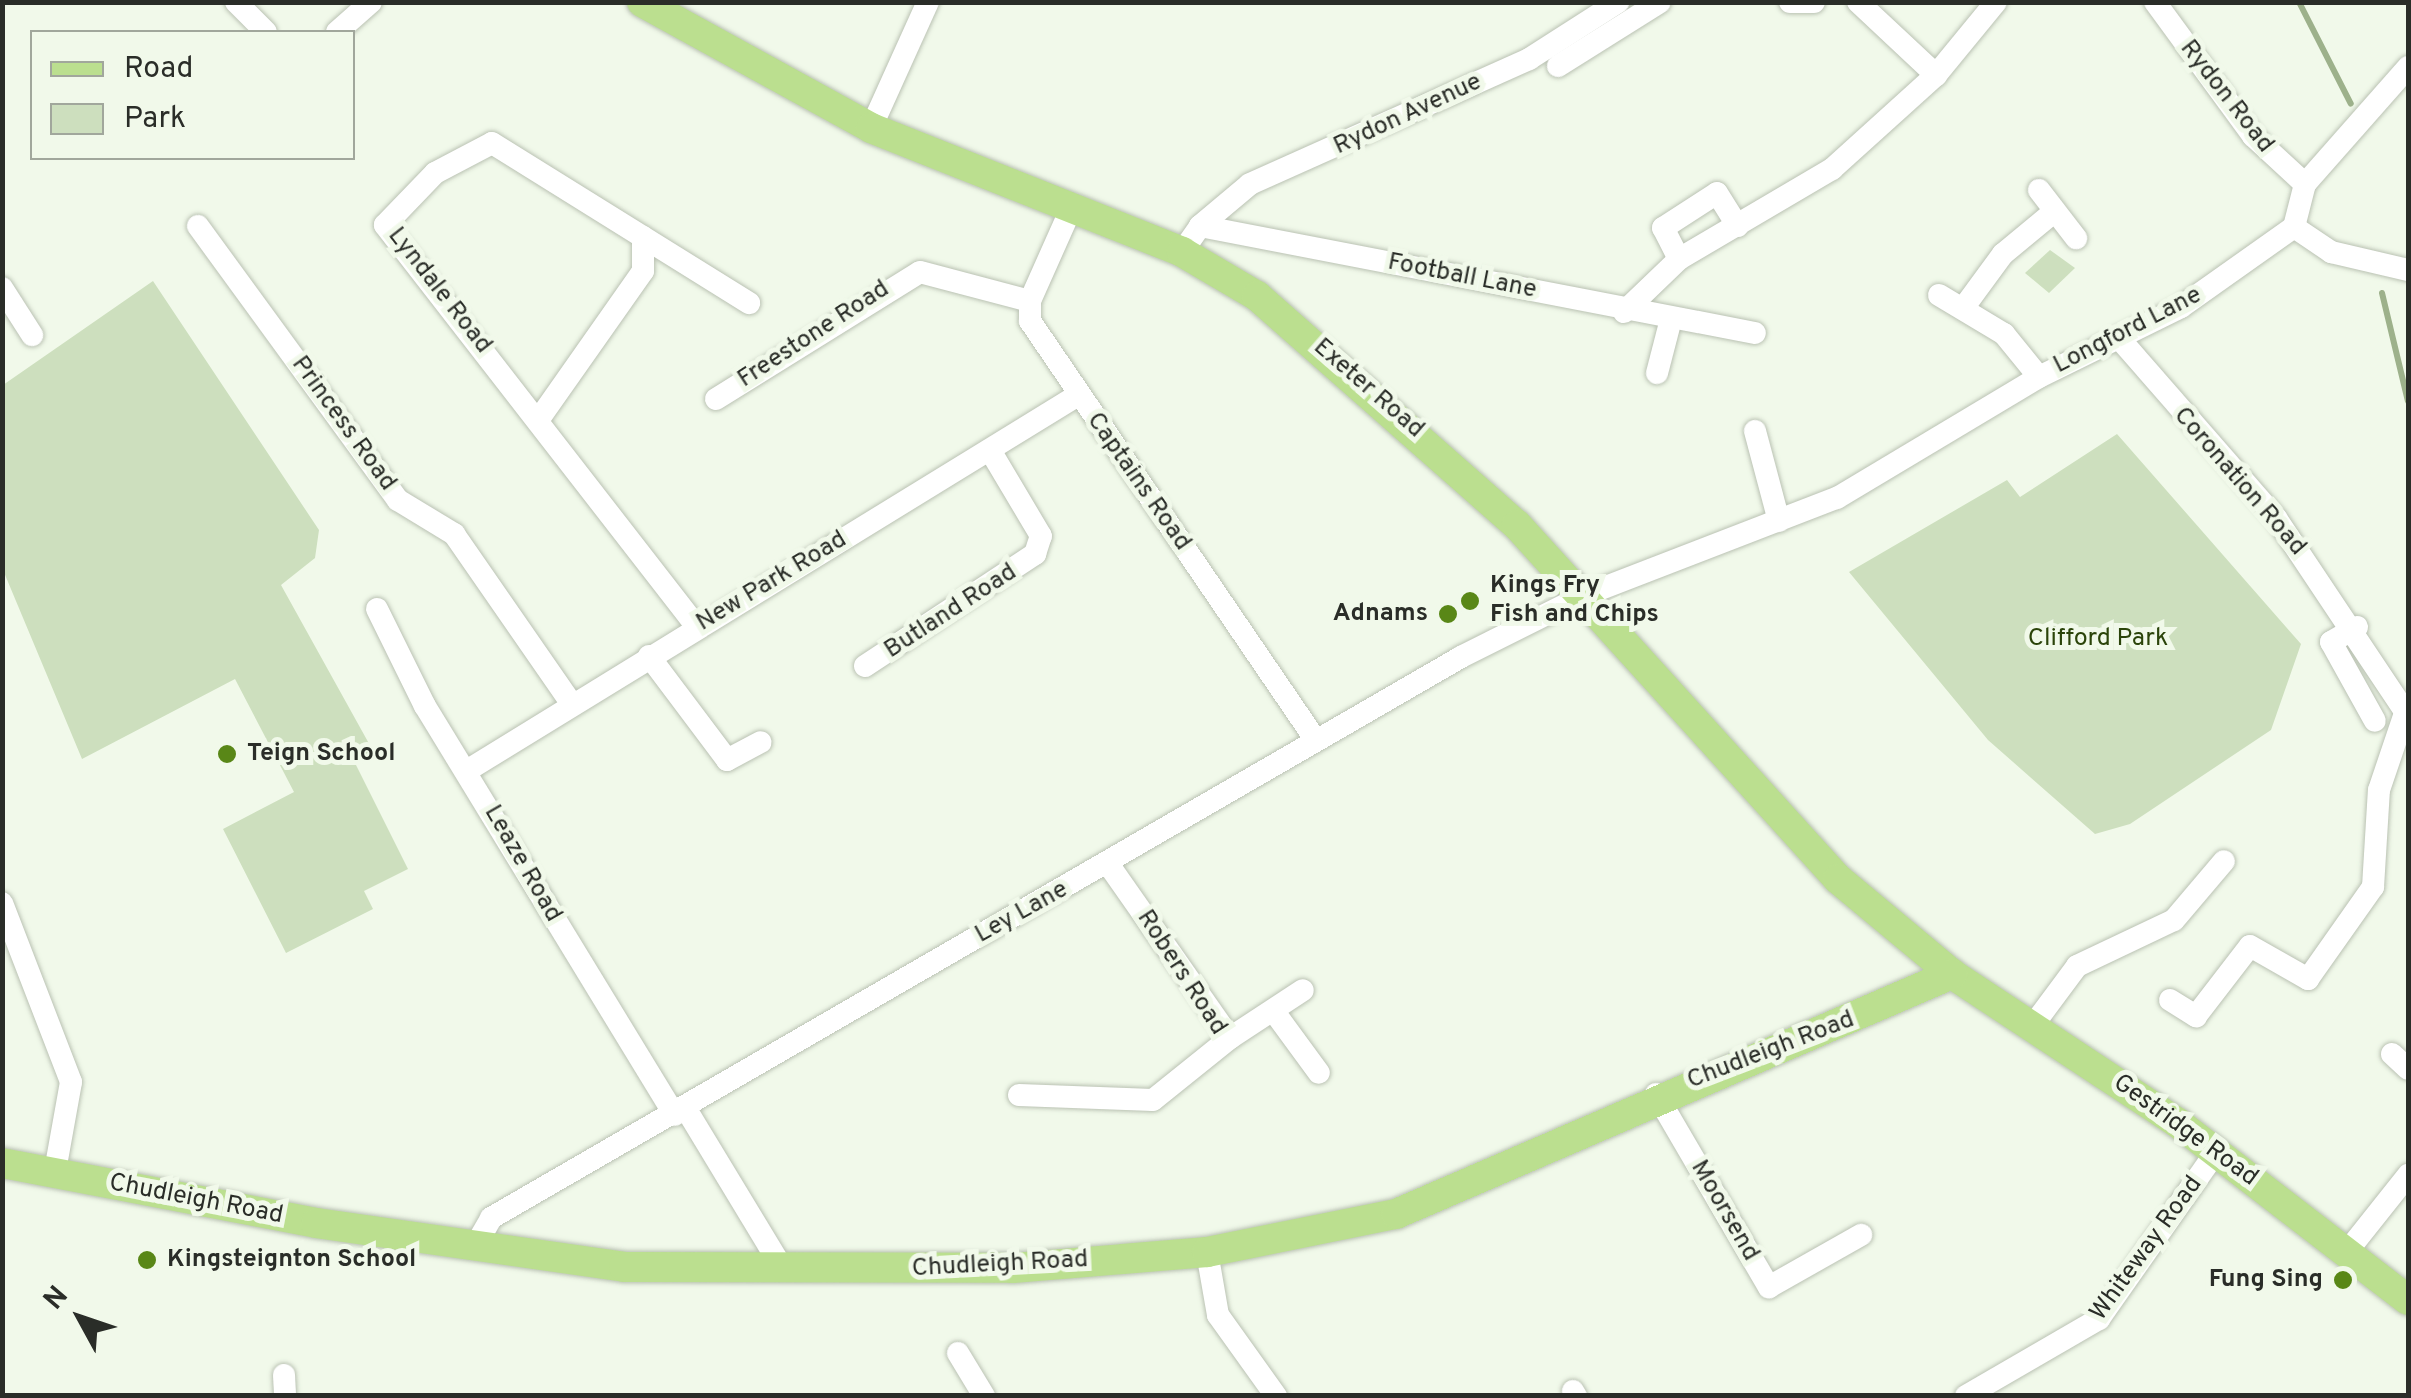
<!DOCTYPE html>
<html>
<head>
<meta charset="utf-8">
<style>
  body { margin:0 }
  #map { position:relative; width:2411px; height:1398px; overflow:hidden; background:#f1f9ea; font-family:Overpass,sans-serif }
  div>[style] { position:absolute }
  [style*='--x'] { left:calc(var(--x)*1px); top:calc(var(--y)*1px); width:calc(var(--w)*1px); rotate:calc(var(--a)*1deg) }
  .green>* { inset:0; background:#cddfbe }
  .stream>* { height:6px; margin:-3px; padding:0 3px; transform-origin:3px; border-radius:3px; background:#9db18b }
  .roads { filter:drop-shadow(0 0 2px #bac2b3) drop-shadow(0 0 2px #bac2b3) }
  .minor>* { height:22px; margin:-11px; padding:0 11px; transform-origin:11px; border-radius:11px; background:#fff }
  .major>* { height:30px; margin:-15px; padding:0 15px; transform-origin:15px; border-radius:15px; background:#bbdf8f }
  .dots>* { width:28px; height:28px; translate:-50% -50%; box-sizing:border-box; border:5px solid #f1f9ea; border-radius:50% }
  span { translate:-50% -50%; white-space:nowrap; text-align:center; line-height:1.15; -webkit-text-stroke:10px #f1f9ea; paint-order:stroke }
  .street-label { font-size:25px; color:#2a2d28 }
  .poi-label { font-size:25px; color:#2a2d28; font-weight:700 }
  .left { translate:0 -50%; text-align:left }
  .right { translate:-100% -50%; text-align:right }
  .park-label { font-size:25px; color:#2b440a }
  .frame { position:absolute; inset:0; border:5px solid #2a2d28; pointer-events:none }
  .legend { position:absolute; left:30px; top:30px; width:325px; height:130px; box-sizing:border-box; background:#f1f9ea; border:2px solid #a1a79c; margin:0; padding:12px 18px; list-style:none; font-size:30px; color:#2a2d28 }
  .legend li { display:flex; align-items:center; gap:20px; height:50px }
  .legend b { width:50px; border:2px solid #a1a79c }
  .north { position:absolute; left:30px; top:1268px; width:100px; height:100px; -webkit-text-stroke:8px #f1f9ea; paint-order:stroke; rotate:310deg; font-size:28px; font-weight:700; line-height:40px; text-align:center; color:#2a2d28 }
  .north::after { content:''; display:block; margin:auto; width:35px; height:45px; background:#2a2d28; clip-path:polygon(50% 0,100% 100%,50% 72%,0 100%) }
</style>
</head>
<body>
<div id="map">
  <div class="green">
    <div style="clip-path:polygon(2050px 250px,2075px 268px,2049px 293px,2025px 273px)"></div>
    <div style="clip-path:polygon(153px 281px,319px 530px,315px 558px,281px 585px,372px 749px,355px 763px,408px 869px,364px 891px,373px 909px,286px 953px,223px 829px,294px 792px,235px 679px,82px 759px,3px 570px,3px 385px)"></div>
    <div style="clip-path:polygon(2117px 434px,2301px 644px,2271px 730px,2130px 824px,2095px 834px,1988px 740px,1849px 572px,2007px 480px,2020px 497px)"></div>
  </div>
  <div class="stream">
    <div style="--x:2299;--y:2;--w:114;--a:63"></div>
    <div style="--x:2382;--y:293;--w:111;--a:76.5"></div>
  </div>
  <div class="roads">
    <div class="minor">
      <div style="--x:236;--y:2;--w:42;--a:45"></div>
      <div style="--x:1790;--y:2;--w:24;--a:0"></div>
      <div style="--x:1858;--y:2;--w:107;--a:43.1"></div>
      <div style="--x:2155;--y:2;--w:166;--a:53.8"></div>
      <div style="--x:2253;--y:136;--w:71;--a:42.7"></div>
      <div style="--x:337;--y:32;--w:45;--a:-41.4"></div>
      <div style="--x:1558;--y:66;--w:120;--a:-32.1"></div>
      <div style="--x:871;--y:128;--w:138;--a:-65.7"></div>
      <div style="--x:2039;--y:190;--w:61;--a:52.4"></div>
      <div style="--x:1070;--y:211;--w:98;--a:114"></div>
      <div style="--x:1030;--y:301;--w:20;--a:90"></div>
      <div style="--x:1030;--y:321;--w:506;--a:55.71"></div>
      <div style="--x:198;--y:226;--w:339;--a:53.9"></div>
      <div style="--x:398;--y:500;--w:66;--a:31.3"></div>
      <div style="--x:454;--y:534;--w:206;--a:55.3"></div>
      <div style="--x:1200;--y:226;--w:65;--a:-40"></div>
      <div style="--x:1250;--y:184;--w:306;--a:-24.1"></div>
      <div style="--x:1529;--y:59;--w:106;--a:-32.6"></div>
      <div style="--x:2294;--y:227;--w:45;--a:34"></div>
      <div style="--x:2331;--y:252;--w:79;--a:13.2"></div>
      <div style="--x:1182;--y:252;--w:32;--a:-55"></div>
      <div style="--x:1200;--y:226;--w:565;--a:10.91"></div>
      <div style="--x:1679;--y:259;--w:35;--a:-117"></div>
      <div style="--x:1663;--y:228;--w:64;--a:-32.9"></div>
      <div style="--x:1717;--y:193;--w:39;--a:58"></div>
      <div style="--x:2;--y:288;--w:56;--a:57.4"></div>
      <div style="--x:1939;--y:295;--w:76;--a:31"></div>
      <div style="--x:2004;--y:334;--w:55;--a:50.9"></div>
      <div style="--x:1964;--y:307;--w:66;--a:-53.7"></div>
      <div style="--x:2003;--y:254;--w:67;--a:-39.6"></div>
      <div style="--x:1624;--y:312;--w:76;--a:-43.9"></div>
      <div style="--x:1679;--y:259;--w:178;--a:-30.5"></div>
      <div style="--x:1832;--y:169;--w:140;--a:-42.1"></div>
      <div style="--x:1936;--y:75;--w:94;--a:-50.6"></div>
      <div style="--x:2119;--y:338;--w:239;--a:48.9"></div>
      <div style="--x:2276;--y:518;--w:238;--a:56.3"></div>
      <div style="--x:1657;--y:373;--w:56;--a:-75.5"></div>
      <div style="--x:716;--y:399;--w:240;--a:-31.9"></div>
      <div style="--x:920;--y:272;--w:114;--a:14.8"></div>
      <div style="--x:539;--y:419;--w:181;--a:-54.9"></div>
      <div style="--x:643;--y:271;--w:34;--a:-90"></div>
      <div style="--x:1755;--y:431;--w:93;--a:75.1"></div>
      <div style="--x:377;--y:609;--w:108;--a:63.7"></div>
      <div style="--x:425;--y:706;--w:479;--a:58.6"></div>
      <div style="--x:697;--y:627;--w:509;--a:-127.82"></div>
      <div style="--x:385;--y:225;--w:72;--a:-46.1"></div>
      <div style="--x:435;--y:173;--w:64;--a:-27.8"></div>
      <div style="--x:492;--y:143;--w:303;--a:31.9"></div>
      <div style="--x:2357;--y:627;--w:30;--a:150"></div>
      <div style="--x:2331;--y:642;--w:90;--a:60.9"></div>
      <div style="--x:649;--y:656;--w:130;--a:53.1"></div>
      <div style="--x:727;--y:760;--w:38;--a:-28"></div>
      <div style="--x:865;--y:666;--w:204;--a:-33.4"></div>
      <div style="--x:1035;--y:554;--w:19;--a:-72"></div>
      <div style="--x:1041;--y:536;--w:100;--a:-120.7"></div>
      <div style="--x:468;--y:770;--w:716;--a:-31.58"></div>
      <div style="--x:2;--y:903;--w:192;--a:68.9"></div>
      <div style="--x:71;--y:1082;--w:90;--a:100.2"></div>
      <div style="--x:2170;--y:1000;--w:31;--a:32"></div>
      <div style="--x:2196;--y:1016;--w:88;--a:-52.4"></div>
      <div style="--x:2250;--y:946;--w:67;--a:29.6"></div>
      <div style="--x:2308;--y:979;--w:113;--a:-54.8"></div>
      <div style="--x:2373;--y:887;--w:97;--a:-86.5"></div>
      <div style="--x:2379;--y:790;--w:78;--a:-71.3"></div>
      <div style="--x:1275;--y:1013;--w:74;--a:53.7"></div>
      <div style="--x:2034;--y:1024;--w:72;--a:-53.4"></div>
      <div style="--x:2077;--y:966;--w:107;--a:-25.4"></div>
      <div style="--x:2174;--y:920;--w:77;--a:-49.7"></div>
      <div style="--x:1230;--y:1038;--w:87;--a:-33.3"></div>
      <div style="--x:2392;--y:1054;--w:22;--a:43"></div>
      <div style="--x:1656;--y:1094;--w:224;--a:59.7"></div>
      <div style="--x:1769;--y:1287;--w:106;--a:-29.5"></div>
      <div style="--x:1019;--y:1095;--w:134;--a:2.1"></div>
      <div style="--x:1153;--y:1100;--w:99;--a:-38.8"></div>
      <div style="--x:1230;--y:1038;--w:211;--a:-125"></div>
      <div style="--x:686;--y:1109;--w:181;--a:58.8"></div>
      <div style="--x:474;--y:1248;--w:34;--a:-60"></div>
      <div style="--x:491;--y:1218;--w:1121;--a:-30.04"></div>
      <div style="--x:1461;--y:657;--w:139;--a:-26.6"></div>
      <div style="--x:1585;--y:595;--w:270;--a:-21.1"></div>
      <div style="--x:1837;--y:498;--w:235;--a:-30.9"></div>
      <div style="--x:2039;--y:377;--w:158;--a:-26.2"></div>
      <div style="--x:2181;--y:307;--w:138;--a:-35.3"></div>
      <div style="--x:2294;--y:227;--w:44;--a:-75.7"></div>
      <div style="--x:2305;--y:184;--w:156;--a:-48.6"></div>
      <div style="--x:1207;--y:1252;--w:64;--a:80.1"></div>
      <div style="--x:1218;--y:1315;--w:100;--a:54.4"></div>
      <div style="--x:2346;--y:1253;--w:100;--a:-51.5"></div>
      <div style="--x:958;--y:1353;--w:50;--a:58.8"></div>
      <div style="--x:284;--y:1375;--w:21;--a:87"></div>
      <div style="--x:1573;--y:1391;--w:6;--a:59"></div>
      <div style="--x:1966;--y:1396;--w:154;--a:-30.1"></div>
      <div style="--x:2099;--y:1319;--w:204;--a:-55"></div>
    </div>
    <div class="major">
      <div style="--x:642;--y:2;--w:261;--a:28.8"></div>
      <div style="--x:871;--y:128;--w:335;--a:21.7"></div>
      <div style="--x:1182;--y:252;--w:87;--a:30.4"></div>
      <div style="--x:1257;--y:296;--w:346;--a:41.4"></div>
      <div style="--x:1517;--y:525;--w:478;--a:47.8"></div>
      <div style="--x:1838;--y:879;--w:148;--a:39.8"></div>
      <div style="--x:1952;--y:974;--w:271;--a:33.4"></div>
      <div style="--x:2178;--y:1123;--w:290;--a:37.6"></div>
      <div style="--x:2;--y:1163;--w:320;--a:10.8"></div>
      <div style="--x:316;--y:1223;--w:311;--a:8.1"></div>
      <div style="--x:624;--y:1267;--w:389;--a:0.1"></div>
      <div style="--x:1013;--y:1268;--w:195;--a:-4.7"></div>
      <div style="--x:1207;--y:1252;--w:193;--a:-11.4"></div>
      <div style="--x:1396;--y:1214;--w:606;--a:-23.35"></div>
    </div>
  </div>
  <div class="dots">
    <div style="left:1470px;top:601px;background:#598717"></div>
    <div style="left:1448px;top:614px;background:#598717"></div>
    <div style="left:227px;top:754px;background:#598717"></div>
    <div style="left:147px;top:1260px;background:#598717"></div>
    <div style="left:2343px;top:1280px;background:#598717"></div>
  </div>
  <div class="street-label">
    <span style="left:2226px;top:97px;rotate:52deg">Rydon Road</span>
    <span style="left:1408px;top:115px;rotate:-25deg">Rydon Avenue</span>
    <span style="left:1462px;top:277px;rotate:11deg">Football Lane</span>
    <span style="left:439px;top:291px;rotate:52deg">Lyndale Road</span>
    <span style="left:2128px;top:331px;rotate:-27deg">Longford Lane</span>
    <span style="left:814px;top:335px;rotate:-33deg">Freestone Road</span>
    <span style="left:1368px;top:389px;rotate:41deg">Exeter Road</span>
    <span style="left:343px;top:424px;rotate:54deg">Princess Road</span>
    <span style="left:1138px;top:482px;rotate:55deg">Captains Road</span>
    <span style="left:2239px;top:482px;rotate:49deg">Coronation Road</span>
    <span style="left:772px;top:582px;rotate:-31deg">New Park Road</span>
    <span style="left:951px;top:612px;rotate:-33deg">Butland Road</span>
    <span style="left:522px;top:864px;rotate:60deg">Leaze Road</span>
    <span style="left:1022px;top:913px;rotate:-29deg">Ley Lane</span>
    <span style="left:1181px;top:973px;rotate:57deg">Robers Road</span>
    <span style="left:1771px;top:1051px;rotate:-21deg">Chudleigh Road</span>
    <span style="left:2185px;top:1131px;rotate:36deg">Gestridge Road</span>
    <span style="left:196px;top:1200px;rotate:11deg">Chudleigh Road</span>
    <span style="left:1724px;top:1211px;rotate:60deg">Moorsend</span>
    <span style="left:2147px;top:1249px;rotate:-54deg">Whiteway Road</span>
    <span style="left:1000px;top:1265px;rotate:-3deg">Chudleigh Road</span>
  </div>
  <div class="poi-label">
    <span class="left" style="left:1490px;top:601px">Kings Fry<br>Fish and Chips</span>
    <span class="right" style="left:1428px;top:614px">Adnams</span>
    <span class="left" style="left:247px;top:754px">Teign School</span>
    <span class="left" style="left:167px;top:1260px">Kingsteignton School</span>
    <span class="right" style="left:2323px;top:1280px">Fung Sing</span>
  </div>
  <div class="park-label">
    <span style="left:2098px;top:639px">Clifford Park</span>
  </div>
  <div class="frame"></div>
  <ul class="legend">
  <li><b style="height:12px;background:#bbdf8f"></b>Road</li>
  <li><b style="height:28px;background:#cddfbe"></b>Park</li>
  </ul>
  <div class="north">N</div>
</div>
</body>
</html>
